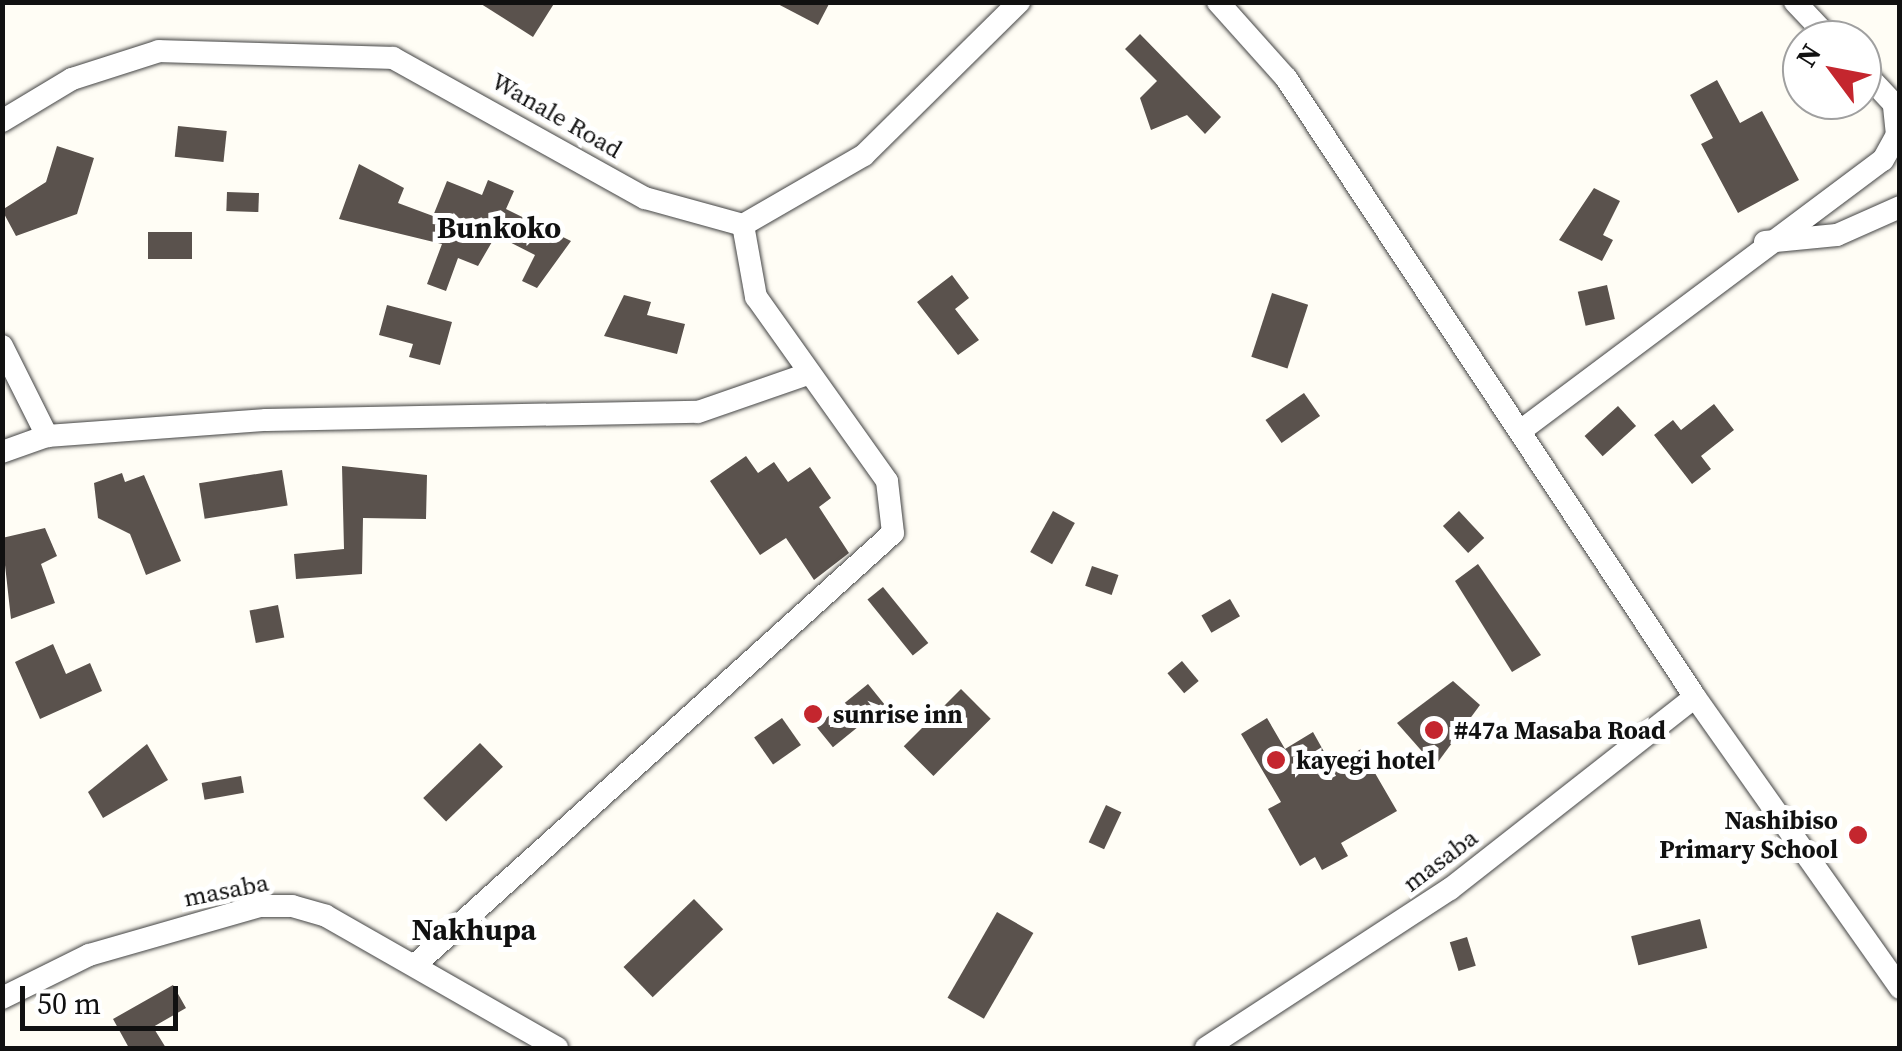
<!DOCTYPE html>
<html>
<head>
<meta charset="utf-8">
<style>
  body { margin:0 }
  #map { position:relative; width:1902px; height:1051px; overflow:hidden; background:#fffdf5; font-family:"Source Serif 4",serif }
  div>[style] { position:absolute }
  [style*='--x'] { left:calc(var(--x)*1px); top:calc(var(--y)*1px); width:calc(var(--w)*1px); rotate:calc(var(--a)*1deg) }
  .building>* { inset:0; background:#5a524d; transform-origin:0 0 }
  .roads { filter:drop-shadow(0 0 2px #444) drop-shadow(0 0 2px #444) }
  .minor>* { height:22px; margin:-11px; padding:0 11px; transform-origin:11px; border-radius:11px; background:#fff }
  .dots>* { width:28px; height:28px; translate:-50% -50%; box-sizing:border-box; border:5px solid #fff; border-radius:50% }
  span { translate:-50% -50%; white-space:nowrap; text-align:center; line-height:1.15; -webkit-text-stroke:10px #fff; paint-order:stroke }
  .street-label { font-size:25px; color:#111 }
  .poi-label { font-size:25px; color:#111; font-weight:700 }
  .left { translate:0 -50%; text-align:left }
  .right { translate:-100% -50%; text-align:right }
  .quarter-label { font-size:30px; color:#111; font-weight:700 }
  .frame { position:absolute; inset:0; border:5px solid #111; pointer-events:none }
  .north { position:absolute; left:1782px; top:20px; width:100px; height:100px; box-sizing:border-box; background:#fff; border:2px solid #a0a0a0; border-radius:50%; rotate:302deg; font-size:28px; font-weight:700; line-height:40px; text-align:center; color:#111 }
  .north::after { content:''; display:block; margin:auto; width:35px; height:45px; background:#c4262e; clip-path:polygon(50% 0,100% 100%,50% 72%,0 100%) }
  .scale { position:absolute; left:20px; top:986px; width:158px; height:45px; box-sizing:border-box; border:5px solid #111; border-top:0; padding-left:12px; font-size:30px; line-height:35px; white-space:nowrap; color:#111; -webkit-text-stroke:8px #fff; paint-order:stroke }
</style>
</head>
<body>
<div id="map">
  <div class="building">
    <div style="clip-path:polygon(478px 2px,555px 2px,533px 37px)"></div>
    <div style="clip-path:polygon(774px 2px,830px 2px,818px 25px)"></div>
    <div style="clip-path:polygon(1140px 34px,1221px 117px,1205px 134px,1187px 115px,1151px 130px,1140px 98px,1157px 81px,1125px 49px)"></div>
    <div style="clip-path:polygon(1717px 80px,1740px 123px,1762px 111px,1799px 180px,1738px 213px,1701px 144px,1713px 138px,1690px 95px)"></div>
    <div style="left:178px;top:126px;width:49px;height:31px;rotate:6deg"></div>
    <div style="clip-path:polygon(57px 146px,94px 158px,77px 214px,16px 236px,2px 210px,46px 182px)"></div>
    <div style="clip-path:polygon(359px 164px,404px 188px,398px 203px,433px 216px,447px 181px,482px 195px,488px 180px,514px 191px,506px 209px,571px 241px,537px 288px,522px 281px,535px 255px,496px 235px,478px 266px,458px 258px,446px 291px,427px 284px,442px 244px,339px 219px)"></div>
    <div style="clip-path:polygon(1594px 188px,1620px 201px,1603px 235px,1613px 240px,1602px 261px,1559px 240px)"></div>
    <div style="left:227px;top:192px;width:32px;height:19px;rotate:2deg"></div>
    <div style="left:192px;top:232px;width:27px;height:44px;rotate:90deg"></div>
    <div style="clip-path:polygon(952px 275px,969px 298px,955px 309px,979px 340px,958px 355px,917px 302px)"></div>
    <div style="left:1607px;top:285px;width:35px;height:30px;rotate:77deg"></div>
    <div style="left:1272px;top:293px;width:38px;height:67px;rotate:18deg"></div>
    <div style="clip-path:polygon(624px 295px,651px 302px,647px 315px,685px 324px,677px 354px,604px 336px)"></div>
    <div style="clip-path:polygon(387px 305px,452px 322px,440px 365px,409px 357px,413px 344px,379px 335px)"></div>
    <div style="left:1304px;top:393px;width:28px;height:47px;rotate:55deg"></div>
    <div style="clip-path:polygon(1714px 404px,1734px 430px,1701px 456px,1711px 469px,1692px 484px,1654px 435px,1673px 420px,1681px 430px)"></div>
    <div style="left:1618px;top:406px;width:27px;height:45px;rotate:48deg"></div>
    <div style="clip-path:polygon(746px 456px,758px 473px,774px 462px,788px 482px,810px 467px,831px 498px,819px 507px,849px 553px,814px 580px,786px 538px,760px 555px,710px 481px)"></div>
    <div style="clip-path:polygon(342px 466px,427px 475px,426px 519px,363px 518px,362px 574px,296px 579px,294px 554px,344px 549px)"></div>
    <div style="left:282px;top:470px;width:36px;height:84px;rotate:81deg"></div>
    <div style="clip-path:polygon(122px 473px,125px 482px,144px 475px,181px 561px,146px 575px,130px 534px,98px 518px,94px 483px)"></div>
    <div style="left:1053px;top:511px;width:25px;height:47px;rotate:29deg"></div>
    <div style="left:1459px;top:511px;width:37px;height:22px;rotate:47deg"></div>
    <div style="clip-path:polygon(45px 528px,57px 556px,41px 564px,55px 603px,11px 619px,2px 538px)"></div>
    <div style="clip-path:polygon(1478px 564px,1541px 655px,1512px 672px,1455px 581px)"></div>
    <div style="left:1092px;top:566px;width:28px;height:21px;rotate:19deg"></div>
    <div style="left:883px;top:587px;width:72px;height:20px;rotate:51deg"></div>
    <div style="left:1230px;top:599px;width:20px;height:33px;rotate:60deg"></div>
    <div style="left:278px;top:605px;width:33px;height:29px;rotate:79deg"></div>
    <div style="clip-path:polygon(53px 644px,66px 674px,90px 663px,102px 691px,40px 719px,15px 662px)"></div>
    <div style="left:1182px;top:661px;width:26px;height:19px;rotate:50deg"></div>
    <div style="clip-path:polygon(1453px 681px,1480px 705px,1435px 766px,1397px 723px)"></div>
    <div style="left:868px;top:684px;width:27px;height:67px;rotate:51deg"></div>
    <div style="left:961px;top:689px;width:42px;height:81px;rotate:45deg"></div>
    <div style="left:782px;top:718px;width:33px;height:34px;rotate:55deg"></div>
    <div style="clip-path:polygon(1267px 718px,1285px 749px,1313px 732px,1332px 766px,1361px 749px,1397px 811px,1341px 843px,1348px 856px,1322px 870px,1315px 857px,1300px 866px,1268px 809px,1281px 802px,1241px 734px)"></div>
    <div style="left:480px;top:743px;width:33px;height:79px;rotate:46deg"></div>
    <div style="clip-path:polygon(147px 744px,168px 780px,103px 818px,88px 792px)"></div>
    <div style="left:241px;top:776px;width:17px;height:40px;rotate:80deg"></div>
    <div style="left:1106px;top:805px;width:17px;height:41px;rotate:25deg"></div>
    <div style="left:694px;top:899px;width:42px;height:98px;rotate:46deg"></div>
    <div style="left:997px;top:912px;width:42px;height:99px;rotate:30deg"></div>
    <div style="left:1700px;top:919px;width:30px;height:71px;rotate:76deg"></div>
    <div style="left:1467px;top:937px;width:30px;height:18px;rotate:73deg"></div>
    <div style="clip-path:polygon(173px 985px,186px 1008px,153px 1027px,166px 1048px,129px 1048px,113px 1019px)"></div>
  </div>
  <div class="roads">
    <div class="minor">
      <div style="--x:1218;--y:2;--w:102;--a:48.2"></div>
      <div style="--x:1286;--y:78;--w:742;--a:56.55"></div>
      <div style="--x:1695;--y:697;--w:356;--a:54.8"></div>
      <div style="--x:1795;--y:2;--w:52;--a:46.5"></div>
      <div style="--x:2;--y:121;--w:82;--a:-31"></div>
      <div style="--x:72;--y:79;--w:91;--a:-17.8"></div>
      <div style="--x:159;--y:51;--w:234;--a:1.7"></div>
      <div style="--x:393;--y:58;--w:288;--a:29.1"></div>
      <div style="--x:645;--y:198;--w:102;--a:15.4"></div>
      <div style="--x:743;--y:225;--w:140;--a:-30"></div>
      <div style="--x:864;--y:155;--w:218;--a:-44.6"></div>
      <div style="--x:1765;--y:242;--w:72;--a:-5.6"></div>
      <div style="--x:1837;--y:235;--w:69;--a:-24"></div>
      <div style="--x:2;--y:346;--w:101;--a:63.4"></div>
      <div style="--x:1523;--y:429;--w:449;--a:-36.8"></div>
      <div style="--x:1883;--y:160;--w:29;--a:-61"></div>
      <div style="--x:1897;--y:135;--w:31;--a:-96"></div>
      <div style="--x:1894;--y:104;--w:47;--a:-133.3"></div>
      <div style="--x:2;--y:452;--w:48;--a:-19.6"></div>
      <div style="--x:47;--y:436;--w:220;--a:-4.2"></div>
      <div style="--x:266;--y:420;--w:432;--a:-1.1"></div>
      <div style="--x:698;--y:412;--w:116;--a:-19.1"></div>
      <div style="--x:415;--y:965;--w:644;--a:-42.11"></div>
      <div style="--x:893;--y:533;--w:52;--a:-96.6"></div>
      <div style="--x:887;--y:481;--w:226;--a:-125.4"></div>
      <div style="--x:756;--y:297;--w:73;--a:-100.2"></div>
      <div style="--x:2;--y:998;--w:97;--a:-26.3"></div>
      <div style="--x:89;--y:955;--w:178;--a:-16"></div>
      <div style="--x:260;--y:906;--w:32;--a:0"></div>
      <div style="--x:292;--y:906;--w:35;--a:16"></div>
      <div style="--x:326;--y:916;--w:266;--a:29.7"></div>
      <div style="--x:1206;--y:1048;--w:291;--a:-33.1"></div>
      <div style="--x:1450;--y:889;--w:311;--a:-38.1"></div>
    </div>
  </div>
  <div class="dots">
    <div style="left:813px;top:714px;background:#c4262e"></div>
    <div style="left:1434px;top:730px;background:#c4262e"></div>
    <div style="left:1276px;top:760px;background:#c4262e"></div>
    <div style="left:1858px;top:835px;background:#c4262e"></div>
  </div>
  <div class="street-label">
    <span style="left:557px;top:115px;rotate:30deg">Wanale Road</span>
    <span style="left:1440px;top:860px;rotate:-37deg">masaba</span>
    <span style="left:226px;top:890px;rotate:-11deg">masaba</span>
  </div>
  <div class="poi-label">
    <span class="left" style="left:833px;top:714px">sunrise inn</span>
    <span class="left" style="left:1454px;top:730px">#47a Masaba Road</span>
    <span class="left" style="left:1296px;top:760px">kayegi hotel</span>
    <span class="right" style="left:1838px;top:835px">Nashibiso<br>Primary School</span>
  </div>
  <div class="quarter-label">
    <span style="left:499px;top:228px">Bunkoko</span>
    <span style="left:474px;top:930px">Nakhupa</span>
  </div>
  <div class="frame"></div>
  <div class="north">N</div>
  <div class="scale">50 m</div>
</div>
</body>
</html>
